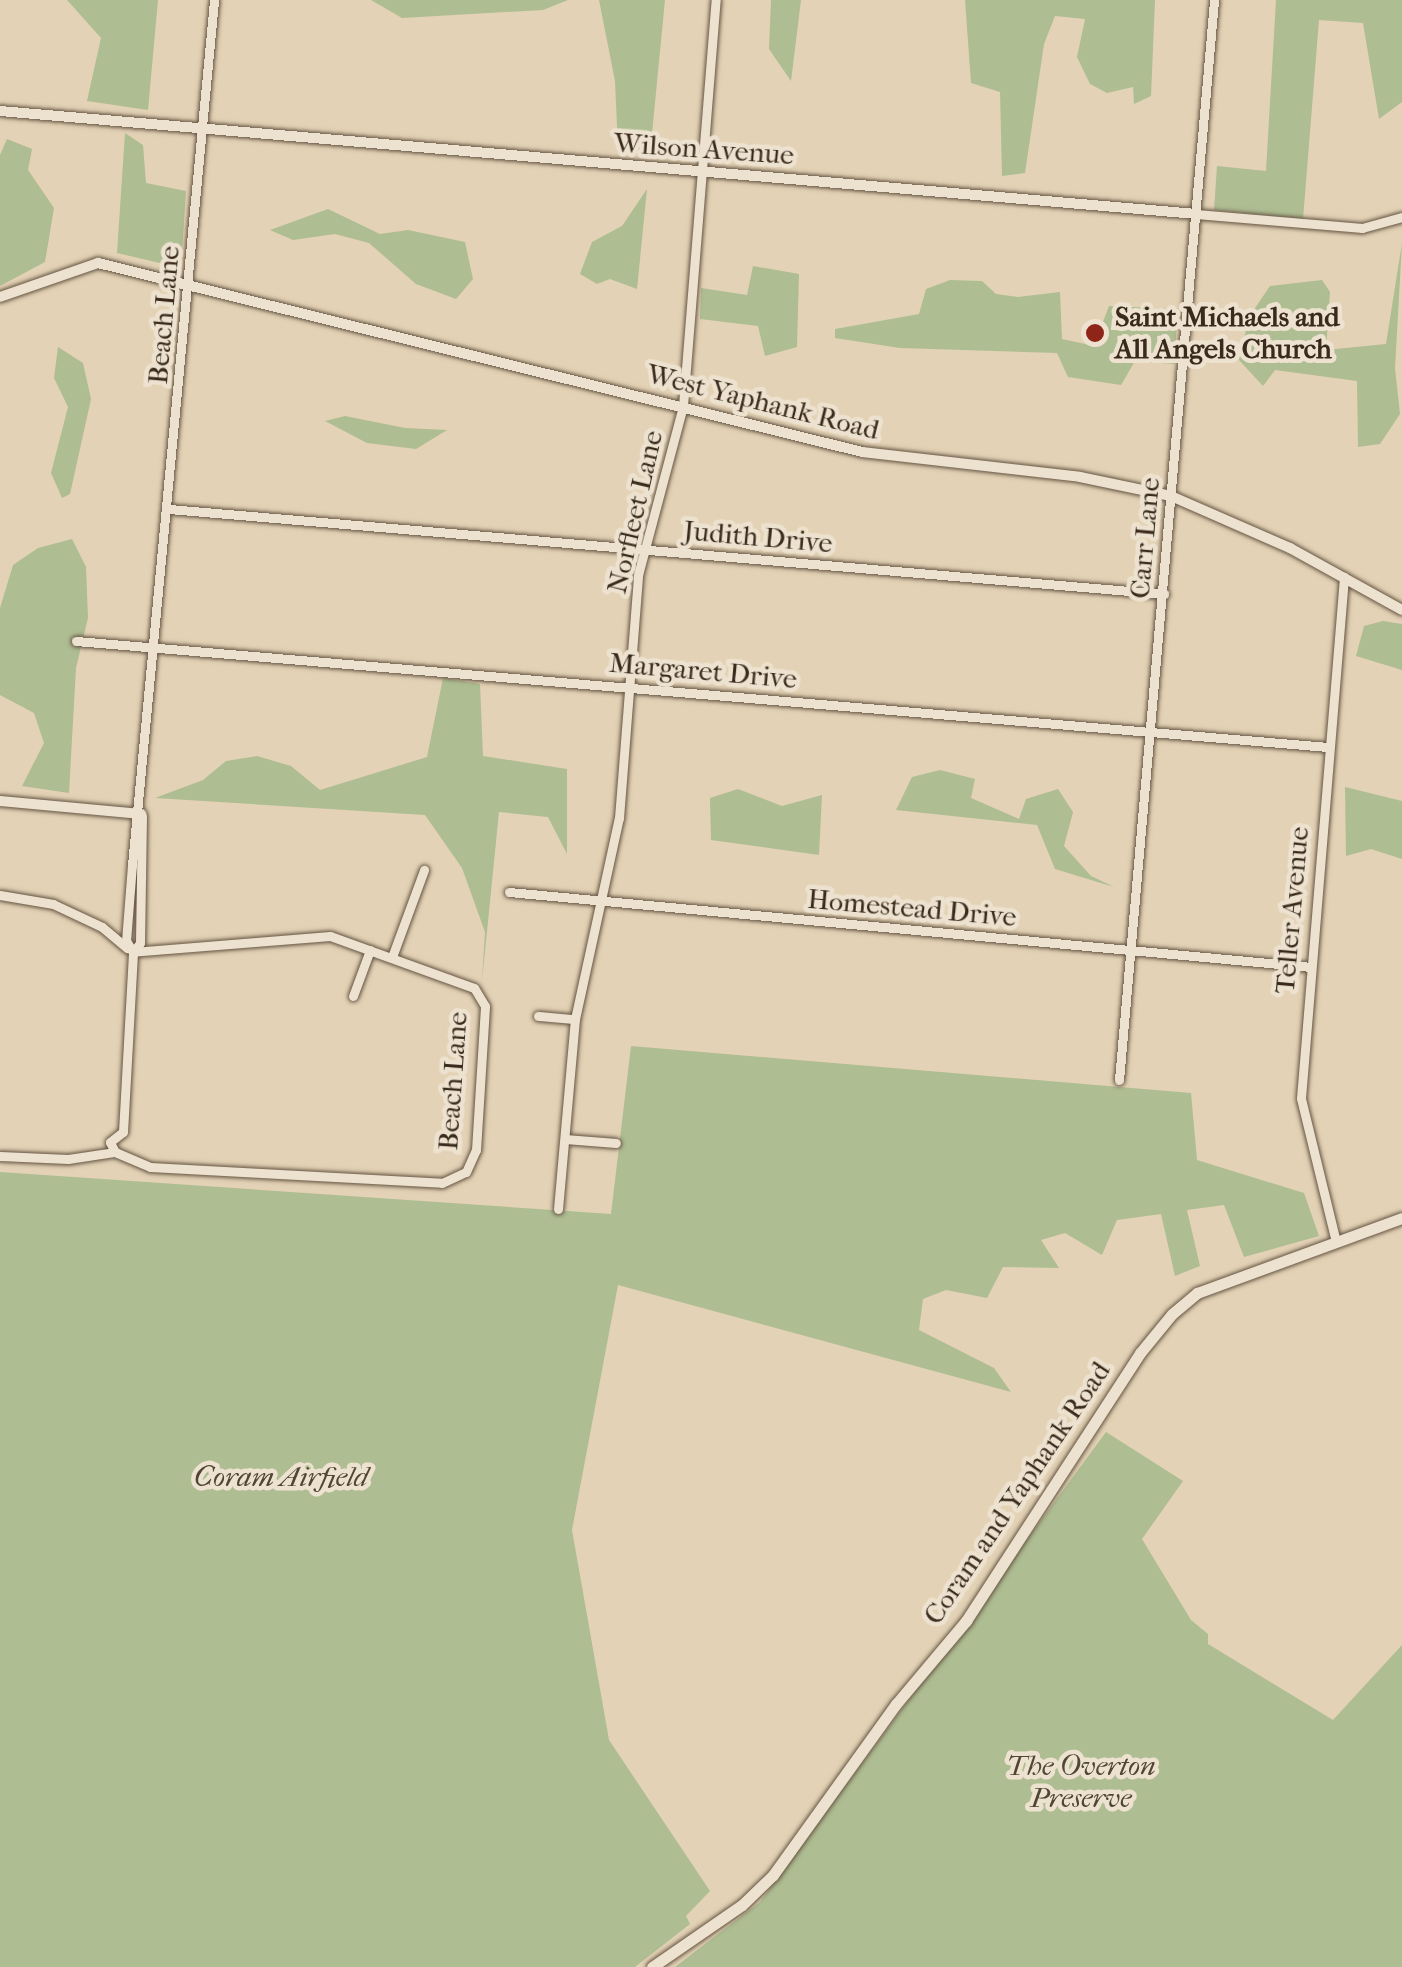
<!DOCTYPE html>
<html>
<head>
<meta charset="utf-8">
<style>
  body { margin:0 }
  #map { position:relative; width:1402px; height:1967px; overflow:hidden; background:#e3d2b5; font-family:"IM FELL French Canon",serif }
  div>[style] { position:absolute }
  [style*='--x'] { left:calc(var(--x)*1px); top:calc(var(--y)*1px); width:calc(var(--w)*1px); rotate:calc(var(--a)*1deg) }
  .green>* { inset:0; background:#aebd92 }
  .roads { filter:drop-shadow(0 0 2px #645442) drop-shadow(0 0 2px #645442) }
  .minor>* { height:9px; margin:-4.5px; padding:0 4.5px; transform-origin:4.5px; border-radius:4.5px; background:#ede2cf }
  .tertiary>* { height:10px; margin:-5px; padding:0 5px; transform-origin:5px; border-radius:5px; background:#ede2cf }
  .secondary>* { height:11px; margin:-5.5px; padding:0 5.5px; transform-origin:5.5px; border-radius:5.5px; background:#ede2cf }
  .dots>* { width:28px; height:28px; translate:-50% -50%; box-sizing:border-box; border:5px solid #ede2cf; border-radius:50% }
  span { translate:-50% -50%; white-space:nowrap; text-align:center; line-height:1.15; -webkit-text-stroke:9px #ede2cf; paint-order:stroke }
  .street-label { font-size:28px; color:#392a1b }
  .poi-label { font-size:28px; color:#392a1b; font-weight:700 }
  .left { translate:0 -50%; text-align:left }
  .park-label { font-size:28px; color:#504733; font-style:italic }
</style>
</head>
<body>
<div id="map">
  <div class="green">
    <div style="clip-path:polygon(67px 0,158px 0,148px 110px,87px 101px,101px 38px)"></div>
    <div style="clip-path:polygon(371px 0,568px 0,543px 10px,402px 18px)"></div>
    <div style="clip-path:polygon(599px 0,665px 0,650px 154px,618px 149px,615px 81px)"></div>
    <div style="clip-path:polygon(771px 0,801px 0,791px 81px,769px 49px)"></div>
    <div style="clip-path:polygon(965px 0,1155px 0,1151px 96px,1134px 104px,1133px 87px,1107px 93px,1090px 84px,1077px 57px,1085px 19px,1055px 16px,1044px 44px,1025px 173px,1002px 176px,1000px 92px,971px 83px)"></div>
    <div style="clip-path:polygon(1276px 0,1402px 0,1402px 102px,1379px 119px,1363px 23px,1319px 20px,1303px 219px,1214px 210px,1217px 166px,1266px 171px)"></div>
    <div style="clip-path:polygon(125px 133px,143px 145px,146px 183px,186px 191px,181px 268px,117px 253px)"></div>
    <div style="clip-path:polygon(7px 139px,32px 149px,28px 170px,54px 208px,45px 262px,0 286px,0 155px)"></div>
    <div style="clip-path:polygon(647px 189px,637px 289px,610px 279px,597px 284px,580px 274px,592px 242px,622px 226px)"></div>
    <div style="clip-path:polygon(328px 209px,380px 234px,408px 230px,465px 242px,473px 279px,456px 299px,416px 284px,369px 243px,335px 234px,293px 240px,270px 230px)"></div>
    <div style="clip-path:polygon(1402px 243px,1395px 368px,1400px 414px,1380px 444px,1358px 447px,1357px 381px,1275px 370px,1263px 386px,1239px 360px,1249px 317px,1270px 286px,1322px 280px,1330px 292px,1326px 350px,1386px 344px)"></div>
    <div style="clip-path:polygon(753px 266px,799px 274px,797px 347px,765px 356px,758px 326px,700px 319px,701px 288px,747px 295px)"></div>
    <div style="clip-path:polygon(950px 280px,982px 281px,996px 294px,1018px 297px,1060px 292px,1062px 339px,1094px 346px,1109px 306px,1178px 309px,1174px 364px,1135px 361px,1121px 385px,1068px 377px,1057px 353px,900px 348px,835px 338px,835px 329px,919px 314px,926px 289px)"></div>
    <div style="clip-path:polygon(58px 347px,83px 363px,91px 399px,70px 494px,62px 498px,51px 473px,68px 407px,54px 378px)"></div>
    <div style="clip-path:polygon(345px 416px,405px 428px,447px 430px,416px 449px,367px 443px,325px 421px)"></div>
    <div style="clip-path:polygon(72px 539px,86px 567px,88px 618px,76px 668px,69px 793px,22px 786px,44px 743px,34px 713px,0 695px,0 608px,13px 565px,38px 548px)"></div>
    <div style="clip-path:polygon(1383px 621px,1402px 624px,1402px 670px,1356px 656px,1364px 626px)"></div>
    <div style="clip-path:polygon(443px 678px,480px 684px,483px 756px,567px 769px,567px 854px,548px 817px,499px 812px,482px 981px,485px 932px,462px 868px,425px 815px,155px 798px,203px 780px,226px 761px,257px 756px,291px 766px,320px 790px,427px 757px)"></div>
    <div style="clip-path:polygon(940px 770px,975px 779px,971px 798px,1019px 819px,1026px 799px,1058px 789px,1073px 812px,1064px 846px,1091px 876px,1114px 887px,1055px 869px,1037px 825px,896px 810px,912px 777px)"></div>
    <div style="clip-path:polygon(1345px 787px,1402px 801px,1402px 859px,1371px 849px,1346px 856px)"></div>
    <div style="clip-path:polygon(738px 789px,782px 806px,822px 795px,819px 855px,711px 840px,710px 798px)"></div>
    <div style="clip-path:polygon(631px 1046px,1191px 1093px,1197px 1160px,1304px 1193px,1319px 1236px,1244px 1257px,1224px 1205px,1187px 1210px,1200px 1266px,1175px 1276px,1161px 1214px,1117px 1220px,1102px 1255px,1065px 1233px,1041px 1240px,1059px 1268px,1003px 1267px,987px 1298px,946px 1290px,923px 1299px,919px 1330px,994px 1368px,1011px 1392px,618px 1285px,572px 1530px,609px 1740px,710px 1891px,686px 1916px,690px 1924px,635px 1967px,0 1967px,0 1172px,611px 1214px)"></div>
    <div style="clip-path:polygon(1106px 1432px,1183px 1481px,1142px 1539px,1191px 1620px,1208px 1634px,1208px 1644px,1333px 1720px,1402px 1645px,1402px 1967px,675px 1967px,760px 1902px)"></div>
  </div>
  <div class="roads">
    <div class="minor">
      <div style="--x:1196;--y:214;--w:167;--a:4.8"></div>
      <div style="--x:1362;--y:228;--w:41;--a:-15.4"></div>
      <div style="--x:169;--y:509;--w:999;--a:4.88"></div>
      <div style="--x:76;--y:641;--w:1255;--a:4.84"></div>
      <div style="--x:509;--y:892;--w:805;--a:5.34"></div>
      <div style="--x:0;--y:895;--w:54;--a:9.6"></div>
      <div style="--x:53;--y:904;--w:54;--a:25.1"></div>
      <div style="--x:102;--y:927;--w:33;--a:40"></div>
      <div style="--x:133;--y:952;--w:13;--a:-122"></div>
      <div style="--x:126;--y:941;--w:76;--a:-85.5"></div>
      <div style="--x:132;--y:865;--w:869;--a:-84.58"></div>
      <div style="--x:392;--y:957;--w:93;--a:-69.8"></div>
      <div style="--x:353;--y:996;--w:49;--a:-69.7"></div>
      <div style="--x:538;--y:1016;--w:37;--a:5"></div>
      <div style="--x:1119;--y:1080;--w:1084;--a:-84.97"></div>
      <div style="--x:565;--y:1139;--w:51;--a:4.5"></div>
      <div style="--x:115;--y:1152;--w:11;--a:-117"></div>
      <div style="--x:110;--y:1142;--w:16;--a:-38"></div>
      <div style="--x:123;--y:1132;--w:180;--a:-86.8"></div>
      <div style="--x:133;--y:952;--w:11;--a:-52"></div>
      <div style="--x:140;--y:943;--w:127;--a:-89.1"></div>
      <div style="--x:0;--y:1156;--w:68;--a:2.5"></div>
      <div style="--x:68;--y:1159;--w:48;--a:-8.5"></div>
      <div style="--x:115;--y:1152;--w:38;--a:23"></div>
      <div style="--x:150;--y:1167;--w:292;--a:3.1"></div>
      <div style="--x:442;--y:1183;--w:26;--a:-25"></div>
      <div style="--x:466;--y:1172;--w:24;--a:-66"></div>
      <div style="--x:476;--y:1150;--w:144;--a:-86.4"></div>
      <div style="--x:485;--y:1006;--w:21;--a:-121"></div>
      <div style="--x:474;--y:988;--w:153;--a:-160.1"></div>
      <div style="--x:330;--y:936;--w:198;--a:175.4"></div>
      <div style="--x:558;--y:1209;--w:191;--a:-84.9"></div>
      <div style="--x:575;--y:1019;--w:206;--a:-77.7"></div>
      <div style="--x:619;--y:818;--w:244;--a:-85.5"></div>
      <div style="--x:638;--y:575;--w:175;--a:-75.1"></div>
      <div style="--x:683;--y:406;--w:407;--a:-85.4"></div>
      <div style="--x:1336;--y:1242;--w:148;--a:-103.7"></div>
      <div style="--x:1301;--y:1098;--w:523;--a:-85.28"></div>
    </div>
    <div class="tertiary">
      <div style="--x:0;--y:111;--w:1200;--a:4.92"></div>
      <div style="--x:0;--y:297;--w:104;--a:-19.1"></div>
      <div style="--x:98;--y:263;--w:787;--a:13.89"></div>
      <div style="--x:862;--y:452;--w:219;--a:6.5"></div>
      <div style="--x:1080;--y:477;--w:93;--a:11.8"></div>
      <div style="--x:1171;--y:496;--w:130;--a:23.6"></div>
      <div style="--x:1290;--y:548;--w:128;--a:29"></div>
      <div style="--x:0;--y:801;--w:142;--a:5.3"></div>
    </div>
    <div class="secondary">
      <div style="--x:652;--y:1967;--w:109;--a:-34.6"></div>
      <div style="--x:742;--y:1905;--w:43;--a:-44.1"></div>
      <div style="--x:773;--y:1875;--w:211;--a:-54.3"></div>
      <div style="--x:896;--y:1704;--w:109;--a:-49.9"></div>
      <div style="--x:966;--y:1621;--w:320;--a:-57"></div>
      <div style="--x:1140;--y:1353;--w:50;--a:-50.6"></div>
      <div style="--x:1172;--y:1314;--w:33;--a:-40"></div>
      <div style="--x:1197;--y:1293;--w:218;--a:-20.1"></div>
    </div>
  </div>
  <div class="dots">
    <div style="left:1095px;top:333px;background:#8f2418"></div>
  </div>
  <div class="street-label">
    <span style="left:704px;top:149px;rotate:4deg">Wilson Avenue</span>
    <span style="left:164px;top:315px;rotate:-85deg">Beach Lane</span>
    <span style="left:763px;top:402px;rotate:14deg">West Yaphank Road</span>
    <span style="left:635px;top:512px;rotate:-77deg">Norfleet Lane</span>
    <span style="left:758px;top:537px;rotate:5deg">Judith Drive</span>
    <span style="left:1145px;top:538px;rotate:-85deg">Carr Lane</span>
    <span style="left:703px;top:671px;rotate:5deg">Margaret Drive</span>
    <span style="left:912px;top:908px;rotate:5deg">Homestead Drive</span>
    <span style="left:1292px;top:910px;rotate:-85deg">Teller Avenue</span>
    <span style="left:453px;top:1081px;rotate:-86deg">Beach Lane</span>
    <span style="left:1017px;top:1493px;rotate:-56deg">Coram and Yaphank Road</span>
  </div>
  <div class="poi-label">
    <span class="left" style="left:1115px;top:333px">Saint Michaels and<br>All Angels Church</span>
  </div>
  <div class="park-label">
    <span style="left:281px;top:1477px">Coram Airfield</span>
    <span style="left:1081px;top:1782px">The Overton<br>Preserve</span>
  </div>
</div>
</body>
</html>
